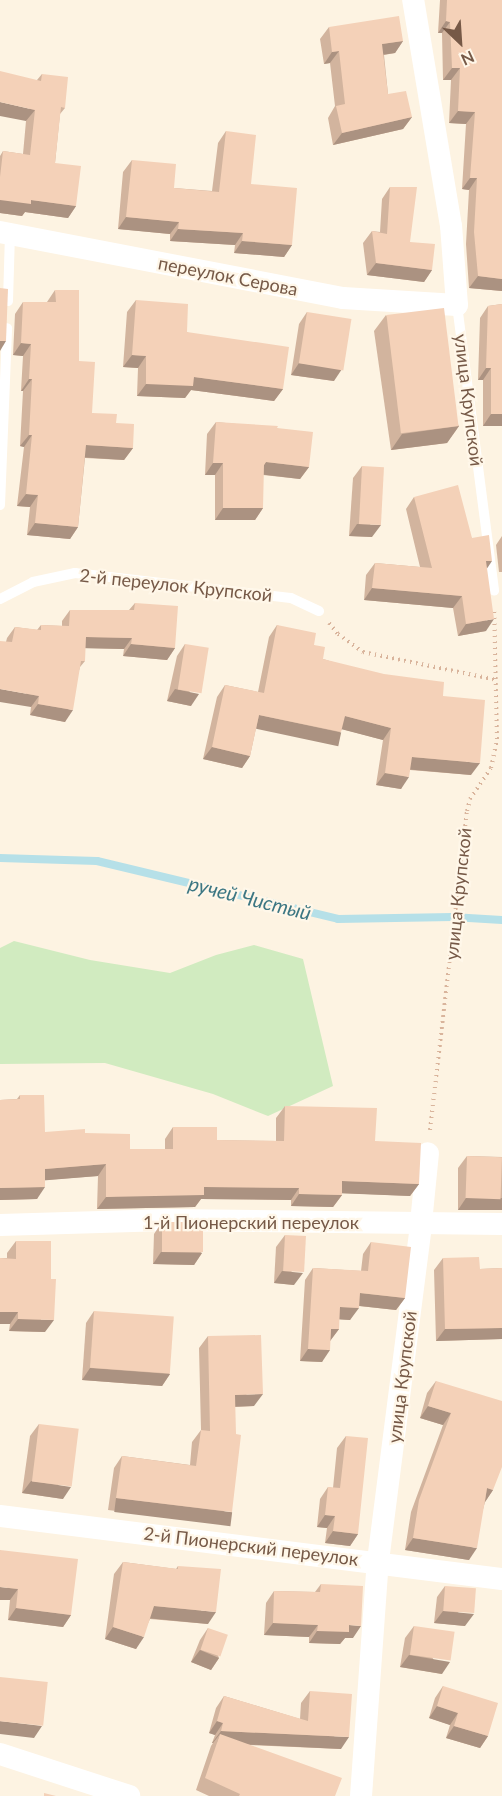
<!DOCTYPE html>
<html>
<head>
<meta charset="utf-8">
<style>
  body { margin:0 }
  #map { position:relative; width:502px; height:1796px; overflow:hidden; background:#fdf3e2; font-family:Lato,sans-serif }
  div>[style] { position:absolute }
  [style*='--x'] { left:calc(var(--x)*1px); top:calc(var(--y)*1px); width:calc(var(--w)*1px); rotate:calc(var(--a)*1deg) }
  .green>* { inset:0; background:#d1ebc0 }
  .stream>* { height:8px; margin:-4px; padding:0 4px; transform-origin:4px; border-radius:4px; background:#b6e0e8 }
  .path>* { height:4px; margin-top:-2px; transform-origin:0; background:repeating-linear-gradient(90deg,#d9b49c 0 1.5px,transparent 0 6px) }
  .service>* { height:10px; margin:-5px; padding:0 5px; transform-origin:5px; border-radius:5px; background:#fff }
  .minor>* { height:22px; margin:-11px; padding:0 11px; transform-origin:11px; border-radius:11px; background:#fff }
  .wall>* { inset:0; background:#d2b49e }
  .shaded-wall>* { inset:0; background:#ab9281; transform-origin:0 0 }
  .building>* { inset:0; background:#f4d1b8; transform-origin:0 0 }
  span { translate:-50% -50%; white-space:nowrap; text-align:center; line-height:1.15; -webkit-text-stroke:4.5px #fff7e9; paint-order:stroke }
  .street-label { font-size:18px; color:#765947 }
  .water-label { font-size:20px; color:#3d7783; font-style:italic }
  .north { position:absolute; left:430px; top:12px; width:60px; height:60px; -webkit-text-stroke:4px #fff7e9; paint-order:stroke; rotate:155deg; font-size:16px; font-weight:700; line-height:24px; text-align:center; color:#765947 }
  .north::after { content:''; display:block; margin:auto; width:21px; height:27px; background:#765947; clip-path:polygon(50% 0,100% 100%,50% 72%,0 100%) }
</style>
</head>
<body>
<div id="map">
  <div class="green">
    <div style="clip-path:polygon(14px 941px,90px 960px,170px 973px,216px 955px,254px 945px,303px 959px,333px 1086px,268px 1116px,213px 1094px,105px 1063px,0 1064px,0 948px)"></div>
  </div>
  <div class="stream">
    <div style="--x:0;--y:858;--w:97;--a:1.8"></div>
    <div style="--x:97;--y:861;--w:248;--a:13.5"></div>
    <div style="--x:338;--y:919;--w:114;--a:-1"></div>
    <div style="--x:452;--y:917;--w:50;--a:3.4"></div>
  </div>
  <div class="path">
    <div style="--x:329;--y:623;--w:14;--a:51"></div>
    <div style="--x:338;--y:634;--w:31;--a:36"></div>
    <div style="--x:363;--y:652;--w:137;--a:11.8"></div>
    <div style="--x:430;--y:1130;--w:321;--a:-83.4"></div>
    <div style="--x:467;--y:811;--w:12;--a:-76"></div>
    <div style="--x:470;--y:799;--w:37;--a:-56"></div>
    <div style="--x:491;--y:768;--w:30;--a:-78"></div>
    <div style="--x:497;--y:739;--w:132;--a:-91.3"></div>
  </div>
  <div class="service">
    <div style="--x:8;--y:301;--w:67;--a:-88.3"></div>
    <div style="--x:457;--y:305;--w:288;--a:82.6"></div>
    <div style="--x:0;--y:505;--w:177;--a:-87.7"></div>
    <div style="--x:0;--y:599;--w:37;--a:-27"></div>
    <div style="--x:33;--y:582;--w:43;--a:-12.1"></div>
    <div style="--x:75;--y:573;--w:217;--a:6.6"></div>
    <div style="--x:291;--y:598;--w:31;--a:25"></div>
  </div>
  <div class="minor">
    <div style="--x:0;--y:232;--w:349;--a:10.9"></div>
    <div style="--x:343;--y:298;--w:114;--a:3.5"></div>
    <div style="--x:457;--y:305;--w:79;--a:-94.3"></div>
    <div style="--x:451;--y:226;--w:229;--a:-99.5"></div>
    <div style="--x:0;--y:1225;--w:167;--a:-1.7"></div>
    <div style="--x:167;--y:1220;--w:335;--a:0.7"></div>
    <div style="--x:0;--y:1516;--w:506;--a:7.15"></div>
    <div style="--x:0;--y:1754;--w:136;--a:18"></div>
    <div style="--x:361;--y:1796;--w:236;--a:-85.9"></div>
    <div style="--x:378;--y:1561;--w:341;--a:-82.7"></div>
    <div style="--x:421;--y:1223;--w:70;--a:-84.3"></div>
  </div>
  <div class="wall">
    <div style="clip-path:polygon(440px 0,502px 0,502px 291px,469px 288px,466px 244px,469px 190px,462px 189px,466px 124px,449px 123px,451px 80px,443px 80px,442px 33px,438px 33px)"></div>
    <div style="clip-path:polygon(329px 27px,403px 41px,395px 53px,384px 55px,388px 94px,412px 117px,403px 129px,333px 145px,328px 118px,335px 106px,330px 63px,324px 64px,320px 39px)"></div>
    <div style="clip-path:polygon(42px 74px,65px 108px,60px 114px,55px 163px,76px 206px,68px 218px,25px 212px,22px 216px,0 213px,0 156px,3px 151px,23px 154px,26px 121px,37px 80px)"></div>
    <div style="clip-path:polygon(226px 131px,251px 184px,292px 245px,284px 257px,234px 253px,235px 245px,170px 241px,170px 234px,118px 229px,123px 172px,132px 160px,174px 188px,212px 191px,218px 143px)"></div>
    <div style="clip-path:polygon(390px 187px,410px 242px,432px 270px,424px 282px,367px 275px,363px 243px,372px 231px,380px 232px,382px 199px)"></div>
    <div style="clip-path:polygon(55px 290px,79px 361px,92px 413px,116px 423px,133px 448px,124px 460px,85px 458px,78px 527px,70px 539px,27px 535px,30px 507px,17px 506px,24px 447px,20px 446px,23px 391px,21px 391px,23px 356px,13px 355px,15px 314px,23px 302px,47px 302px)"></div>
    <div style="clip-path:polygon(136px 300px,187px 332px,283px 389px,274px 401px,191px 390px,185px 398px,137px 396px,138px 368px,123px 367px,127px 312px)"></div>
    <div style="clip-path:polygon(502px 304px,502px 426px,483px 426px,483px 380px,478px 380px,480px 318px,488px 306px)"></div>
    <div style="clip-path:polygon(307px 312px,334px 381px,291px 375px,299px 324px)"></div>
    <div style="clip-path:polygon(386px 315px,459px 426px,447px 443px,391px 450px,374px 331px)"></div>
    <div style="clip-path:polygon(216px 422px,277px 428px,309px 467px,300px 479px,263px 475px,263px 508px,255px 520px,215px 520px,215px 475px,205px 475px,207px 434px)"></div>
    <div style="clip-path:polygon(362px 466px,372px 537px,349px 536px,353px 478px)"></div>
    <div style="clip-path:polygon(414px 497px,472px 538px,487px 569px,486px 631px,458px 636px,453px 608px,364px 600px,366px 575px,375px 563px,420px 567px,406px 509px)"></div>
    <div style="clip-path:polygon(502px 536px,502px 572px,499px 572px,496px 545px)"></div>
    <div style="clip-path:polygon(135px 603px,175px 648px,167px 660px,123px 656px,124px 649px,85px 648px,85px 661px,80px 667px,65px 722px,30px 715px,31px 707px,6px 642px,7px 638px,15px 627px,37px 630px,41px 625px,62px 626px,62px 621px,70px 610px,129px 610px)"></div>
    <div style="clip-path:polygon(277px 625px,314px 645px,323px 659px,443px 696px,471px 775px,410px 770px,401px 789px,376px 785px,383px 740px,342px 729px,333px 744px,256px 728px,250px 756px,242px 768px,203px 759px,217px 697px,225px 685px,258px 692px,269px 637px)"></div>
    <div style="clip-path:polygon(185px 644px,191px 706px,167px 701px,177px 656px)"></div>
    <div style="clip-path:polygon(20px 1095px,45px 1132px,85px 1133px,130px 1149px,165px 1149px,165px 1139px,173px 1127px,217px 1140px,276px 1141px,276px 1118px,285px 1106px,375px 1141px,419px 1184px,410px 1196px,342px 1193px,342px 1195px,333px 1207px,291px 1206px,291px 1200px,201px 1199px,195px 1207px,97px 1209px,98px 1176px,45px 1180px,37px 1199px,0 1200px,0 1100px,17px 1099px)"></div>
    <div style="clip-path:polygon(467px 1156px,502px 1157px,502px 1210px,458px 1210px,458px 1168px)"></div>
    <div style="clip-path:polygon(162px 1222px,202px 1253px,194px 1265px,153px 1264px,154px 1234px)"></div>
    <div style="clip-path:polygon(285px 1235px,294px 1285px,274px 1283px,276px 1247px)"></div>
    <div style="clip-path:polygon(16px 1241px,45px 1332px,9px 1331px,10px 1324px,0 1324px,0 1258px,7px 1258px,7px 1253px)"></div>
    <div style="clip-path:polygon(371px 1242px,405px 1298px,396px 1310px,359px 1306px,350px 1320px,339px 1319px,339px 1329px,330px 1341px,322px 1362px,300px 1361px,305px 1280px,313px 1268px,361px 1271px,363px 1254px)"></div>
    <div style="clip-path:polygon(443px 1258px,480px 1269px,502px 1268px,502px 1339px,436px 1341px,434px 1270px)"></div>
    <div style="clip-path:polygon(94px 1311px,170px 1374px,162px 1386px,82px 1380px,86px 1323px)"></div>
    <div style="clip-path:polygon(208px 1336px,254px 1406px,235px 1407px,223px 1524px,108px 1510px,114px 1468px,122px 1456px,190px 1465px,192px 1442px,201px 1430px,199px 1348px)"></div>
    <div style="clip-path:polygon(436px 1381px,493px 1490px,485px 1502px,469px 1560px,405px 1550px,411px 1512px,443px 1425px,420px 1418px,427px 1393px)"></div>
    <div style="clip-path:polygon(39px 1424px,63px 1499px,22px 1493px,30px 1436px)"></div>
    <div style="clip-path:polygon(346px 1436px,358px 1534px,350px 1546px,325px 1543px,327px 1528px,317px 1527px,320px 1499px,328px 1487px,333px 1488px,337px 1448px)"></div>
    <div style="clip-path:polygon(0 1550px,71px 1615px,63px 1627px,8px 1620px,10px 1600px)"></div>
    <div style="clip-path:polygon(123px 1562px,176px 1569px,178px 1566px,208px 1624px,150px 1619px,136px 1649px,105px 1639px,114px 1574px)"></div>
    <div style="clip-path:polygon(321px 1584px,353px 1638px,345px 1638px,340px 1644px,309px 1643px,309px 1637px,264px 1635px,266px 1603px,274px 1591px,315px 1592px)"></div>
    <div style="clip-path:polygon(445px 1586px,465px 1626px,434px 1623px,437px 1597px)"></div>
    <div style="clip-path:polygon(414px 1626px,442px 1674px,400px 1667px,405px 1638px)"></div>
    <div style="clip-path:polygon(208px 1628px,219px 1658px,211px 1670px,191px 1662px,200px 1640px)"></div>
    <div style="clip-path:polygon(443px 1686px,488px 1736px,480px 1748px,446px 1738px,450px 1725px,429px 1718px,435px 1698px)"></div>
    <div style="clip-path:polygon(310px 1691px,341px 1749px,248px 1745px,335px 1796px,209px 1796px,196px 1790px,211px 1746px,213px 1743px,212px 1743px,215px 1735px,209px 1733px,216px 1708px,224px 1696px,300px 1719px,301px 1703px)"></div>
  </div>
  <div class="shaded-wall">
    <div style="clip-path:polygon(446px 21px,450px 22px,442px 33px,438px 33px)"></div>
    <div style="clip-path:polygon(403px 41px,395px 53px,374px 56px,382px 44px)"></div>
    <div style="clip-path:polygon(339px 51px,330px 63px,324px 64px,332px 52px)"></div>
    <div style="clip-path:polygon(452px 68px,460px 68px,451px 80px,443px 80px)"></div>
    <div style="clip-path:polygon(0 102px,35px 110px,26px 121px,0 116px)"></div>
    <div style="clip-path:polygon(458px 111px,475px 112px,466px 124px,449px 123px)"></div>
    <div style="clip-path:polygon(412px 117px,403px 129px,333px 145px,342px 133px)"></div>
    <div style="clip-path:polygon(470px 178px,477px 178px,469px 190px,462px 189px)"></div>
    <div style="clip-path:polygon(0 200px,31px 200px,76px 206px,68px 218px,25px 212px,22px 216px,0 213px)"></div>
    <div style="clip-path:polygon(126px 217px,179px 222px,170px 234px,118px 229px)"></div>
    <div style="clip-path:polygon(178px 229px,243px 233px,235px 245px,170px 241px)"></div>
    <div style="clip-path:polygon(242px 241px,292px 245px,284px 257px,234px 253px)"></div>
    <div style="clip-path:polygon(376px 263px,432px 270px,424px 282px,367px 275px)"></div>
    <div style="clip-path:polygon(478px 276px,502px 279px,502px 291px,469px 288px)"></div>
    <div style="clip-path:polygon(0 341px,6px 341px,0 351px)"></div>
    <div style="clip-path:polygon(21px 343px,31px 344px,23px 356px,13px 355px)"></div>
    <div style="clip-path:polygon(132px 355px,146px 356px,138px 368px,123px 367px)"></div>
    <div style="clip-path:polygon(299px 363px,342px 369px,334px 381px,291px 375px)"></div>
    <div style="clip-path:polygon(486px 368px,491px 368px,483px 380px,478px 380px)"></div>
    <div style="clip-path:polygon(194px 377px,283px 389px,274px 401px,191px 390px,185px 398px,137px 396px,146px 384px)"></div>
    <div style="clip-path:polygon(29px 379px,32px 379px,23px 391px,21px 391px)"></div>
    <div style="clip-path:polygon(491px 414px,502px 414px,502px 426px,483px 426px)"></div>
    <div style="clip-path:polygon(459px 426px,447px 443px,391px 450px,402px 434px)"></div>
    <div style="clip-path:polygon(29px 435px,32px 435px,24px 447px,20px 446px)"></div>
    <div style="clip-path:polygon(86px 445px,133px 448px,124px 460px,78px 457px)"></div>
    <div style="clip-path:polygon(266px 462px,309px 467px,300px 479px,258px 474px)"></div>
    <div style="clip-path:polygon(213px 463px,223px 463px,215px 475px,205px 475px)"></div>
    <div style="clip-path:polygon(26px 494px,38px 495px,30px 507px,17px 506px)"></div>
    <div style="clip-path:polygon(223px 508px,263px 508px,255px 520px,215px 520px)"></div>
    <div style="clip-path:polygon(35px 523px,78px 527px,70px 539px,27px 535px)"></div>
    <div style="clip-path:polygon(357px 524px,381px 525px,372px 537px,349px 536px)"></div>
    <div style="clip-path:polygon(486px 561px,492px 561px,484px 573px)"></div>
    <div style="clip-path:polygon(372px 588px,462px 596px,453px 608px,364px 600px)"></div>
    <div style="clip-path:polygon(494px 619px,486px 631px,458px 636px,466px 624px)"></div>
    <div style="clip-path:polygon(86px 637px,132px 638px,124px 649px,78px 648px)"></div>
    <div style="clip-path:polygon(131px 644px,175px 648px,167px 660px,123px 656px)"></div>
    <div style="clip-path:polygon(0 689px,39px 696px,31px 707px,0 702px)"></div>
    <div style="clip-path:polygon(175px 689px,199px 694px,191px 706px,167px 701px)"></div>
    <div style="clip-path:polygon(38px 704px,73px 710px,65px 722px,30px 715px)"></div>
    <div style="left:259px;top:715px;width:84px;height:14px;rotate:12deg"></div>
    <div style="clip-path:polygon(345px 716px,391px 728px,383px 740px,337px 728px)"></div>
    <div style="clip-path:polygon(212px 747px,250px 756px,242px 768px,203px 759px)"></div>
    <div style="clip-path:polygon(412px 757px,480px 763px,471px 775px,404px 769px)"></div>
    <div style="clip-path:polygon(385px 773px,409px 777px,401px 789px,376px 785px)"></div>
    <div style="clip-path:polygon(106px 1164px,98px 1176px,37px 1181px,45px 1169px)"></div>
    <div style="clip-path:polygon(342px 1181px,419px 1184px,410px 1196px,334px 1193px)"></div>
    <div style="clip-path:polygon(45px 1187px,37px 1199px,0 1200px,0 1188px)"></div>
    <div style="clip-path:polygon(204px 1187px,299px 1188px,291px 1200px,201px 1199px,195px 1207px,97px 1209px,106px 1197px)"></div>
    <div style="clip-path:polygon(299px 1194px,342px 1195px,333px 1207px,291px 1206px)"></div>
    <div style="clip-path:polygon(466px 1198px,502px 1198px,502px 1210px,458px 1210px)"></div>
    <div style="clip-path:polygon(161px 1252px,202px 1253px,194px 1265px,153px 1264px)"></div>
    <div style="clip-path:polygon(282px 1271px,303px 1273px,294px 1285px,274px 1283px)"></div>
    <div style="clip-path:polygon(360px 1293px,405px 1298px,396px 1310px,351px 1305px)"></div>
    <div style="clip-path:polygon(340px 1307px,359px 1308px,350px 1320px,332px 1319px)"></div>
    <div style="clip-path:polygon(0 1312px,18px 1312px,10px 1324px,0 1324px)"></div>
    <div style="clip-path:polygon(18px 1319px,54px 1320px,45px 1332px,9px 1331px)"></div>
    <div style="clip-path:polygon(502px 1328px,502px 1339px,436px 1341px,445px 1329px)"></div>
    <div style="clip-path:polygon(331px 1329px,339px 1329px,330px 1341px)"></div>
    <div style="clip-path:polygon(308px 1349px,330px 1350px,322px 1362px,300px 1361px)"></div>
    <div style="clip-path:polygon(90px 1368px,170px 1374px,162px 1386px,82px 1380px)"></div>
    <div style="clip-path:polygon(263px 1394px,254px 1406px,226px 1407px,235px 1395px)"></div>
    <div style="clip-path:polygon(428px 1406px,451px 1413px,443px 1425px,420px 1418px)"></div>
    <div style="clip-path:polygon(31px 1481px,71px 1487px,63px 1499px,22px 1493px)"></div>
    <div style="clip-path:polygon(487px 1488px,493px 1490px,485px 1502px)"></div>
    <div style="left:116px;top:1498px;width:117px;height:14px;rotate:7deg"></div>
    <div style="clip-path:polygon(325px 1515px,335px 1516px,327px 1528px,317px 1527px)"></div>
    <div style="clip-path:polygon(333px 1531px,358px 1534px,350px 1546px,325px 1543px)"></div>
    <div style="clip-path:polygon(413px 1538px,477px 1548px,469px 1560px,405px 1550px)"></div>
    <div style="clip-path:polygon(0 1587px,18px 1589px,10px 1600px,0 1600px)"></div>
    <div style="clip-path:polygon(154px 1606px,216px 1612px,208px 1624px,146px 1618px)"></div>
    <div style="clip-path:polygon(16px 1608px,71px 1615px,63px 1627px,8px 1620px)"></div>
    <div style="clip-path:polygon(443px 1611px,474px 1614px,465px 1626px,434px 1623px)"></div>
    <div style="clip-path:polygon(273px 1623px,318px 1625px,309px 1637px,264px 1635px)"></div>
    <div style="clip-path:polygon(349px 1625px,361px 1626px,353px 1638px,345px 1638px,340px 1644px,309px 1643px,317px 1631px)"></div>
    <div style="clip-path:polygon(113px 1627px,144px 1637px,136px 1649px,105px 1639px)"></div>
    <div style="clip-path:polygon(200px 1650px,219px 1658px,211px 1670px,191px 1662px)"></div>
    <div style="clip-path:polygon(409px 1655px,450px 1662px,442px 1674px,400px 1667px)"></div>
    <div style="clip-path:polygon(437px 1706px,458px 1713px,450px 1725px,429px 1718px)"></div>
    <div style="clip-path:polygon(0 1721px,42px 1726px,34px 1738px,0 1734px)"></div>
    <div style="clip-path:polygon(217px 1721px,223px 1723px,215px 1735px,209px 1733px)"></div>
    <div style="clip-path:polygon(454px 1726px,488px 1736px,480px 1748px,446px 1738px)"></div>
    <div style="clip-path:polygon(221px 1731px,349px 1737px,341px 1749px,217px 1743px,220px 1734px,213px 1743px,212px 1743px)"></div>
  </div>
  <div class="building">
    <div style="clip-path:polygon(447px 0,502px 0,502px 279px,478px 276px,474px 232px,477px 178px,470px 178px,475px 112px,458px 111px,460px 68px,452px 68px,450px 22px,446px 21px)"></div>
    <div style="clip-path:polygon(399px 16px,403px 41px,382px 44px,388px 94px,406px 91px,412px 117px,342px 133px,336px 106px,345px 104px,339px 51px,332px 52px,329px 27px)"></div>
    <div style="clip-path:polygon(0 71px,41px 81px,42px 74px,68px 77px,65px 108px,61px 107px,55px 163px,81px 166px,76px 206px,31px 200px,31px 204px,0 200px,0 177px,3px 151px,30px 155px,35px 110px,0 102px)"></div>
    <div style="clip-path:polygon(226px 131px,256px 135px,251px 184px,297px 188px,292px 245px,242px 241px,243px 233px,178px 229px,179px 222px,126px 217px,132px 160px,176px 164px,174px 188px,219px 192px)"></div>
    <div style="clip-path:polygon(390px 187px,417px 187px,410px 242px,435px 244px,432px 270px,376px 263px,372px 231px,387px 234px)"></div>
    <div style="clip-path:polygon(0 288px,8px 289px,6px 341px,0 341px)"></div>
    <div style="clip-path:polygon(55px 290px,79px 290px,79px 361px,95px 362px,92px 413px,117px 414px,116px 423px,134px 424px,133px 448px,86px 445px,78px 527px,35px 523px,38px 495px,26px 494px,32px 435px,29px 435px,32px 379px,29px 379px,31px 344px,21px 343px,23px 302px,56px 302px)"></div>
    <div style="clip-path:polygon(136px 300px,188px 304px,187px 332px,289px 347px,283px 389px,194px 377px,193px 386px,146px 384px,146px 356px,132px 355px)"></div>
    <div style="clip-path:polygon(502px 304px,502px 414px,491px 414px,491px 368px,486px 368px,488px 306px)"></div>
    <div style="left:444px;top:308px;width:119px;height:58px;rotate:83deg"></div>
    <div style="left:307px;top:312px;width:45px;height:52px;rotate:9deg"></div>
    <div style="clip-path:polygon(216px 422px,278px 426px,277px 428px,313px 432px,309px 467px,266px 462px,264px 465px,263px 508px,223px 508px,223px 463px,213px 463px)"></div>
    <div style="left:362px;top:466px;width:22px;height:58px;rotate:3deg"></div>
    <div style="clip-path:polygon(458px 485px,472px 538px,489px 535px,492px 561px,486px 561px,494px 619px,466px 624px,462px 596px,372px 588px,375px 563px,432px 568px,414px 497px)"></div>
    <div style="clip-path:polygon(135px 603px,178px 606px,175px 648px,131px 644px,132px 638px,86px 637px,85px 661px,81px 661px,73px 710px,38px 704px,39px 696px,0 689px,0 641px,12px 642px,15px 627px,41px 630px,41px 625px,69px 626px,70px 610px,134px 610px)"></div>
    <div style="clip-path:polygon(277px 625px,316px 633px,314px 645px,325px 647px,323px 659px,384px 674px,444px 682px,443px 696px,485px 700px,480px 763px,412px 757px,409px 777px,385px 773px,391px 728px,345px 716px,341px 732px,259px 715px,250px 756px,212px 747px,225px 685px,264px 693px)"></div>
    <div style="left:185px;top:644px;width:24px;height:46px;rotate:9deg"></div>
    <div style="clip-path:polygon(20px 1095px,44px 1095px,45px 1132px,85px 1129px,85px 1133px,130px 1134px,130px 1149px,173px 1149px,173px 1127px,217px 1127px,217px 1140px,284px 1141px,285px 1106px,377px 1108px,375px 1141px,421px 1143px,419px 1184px,342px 1181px,342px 1195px,299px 1194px,299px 1188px,204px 1187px,204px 1195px,106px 1197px,106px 1164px,45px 1169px,45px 1187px,0 1188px,0 1100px,20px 1099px)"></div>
    <div style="left:467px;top:1156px;width:35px;height:42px;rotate:2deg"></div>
    <div style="left:162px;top:1222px;width:41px;height:30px"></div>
    <div style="left:285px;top:1235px;width:21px;height:36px;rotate:3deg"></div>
    <div style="clip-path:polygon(16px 1241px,51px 1241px,51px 1279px,56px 1279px,54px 1320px,18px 1319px,18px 1312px,0 1312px,0 1258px,16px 1259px)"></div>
    <div style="clip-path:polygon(371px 1242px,411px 1247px,405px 1298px,360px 1293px,359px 1308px,340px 1307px,339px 1329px,331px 1329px,330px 1350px,308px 1349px,313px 1268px,368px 1271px)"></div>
    <div style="clip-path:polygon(479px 1257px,480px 1269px,502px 1268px,502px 1328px,445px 1329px,443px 1258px)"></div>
    <div style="left:94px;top:1311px;width:80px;height:57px;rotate:4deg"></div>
    <div style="clip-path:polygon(261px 1335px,263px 1394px,235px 1395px,236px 1434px,241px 1435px,232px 1512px,116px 1498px,122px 1456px,196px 1466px,201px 1430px,210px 1431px,208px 1336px)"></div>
    <div style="clip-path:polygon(436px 1381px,502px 1401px,502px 1467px,493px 1490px,487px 1488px,477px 1548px,413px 1538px,419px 1500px,451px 1413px,428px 1406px)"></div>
    <div style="left:39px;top:1424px;width:40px;height:58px;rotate:7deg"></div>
    <div style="clip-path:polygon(346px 1436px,368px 1438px,358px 1534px,333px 1531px,335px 1516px,325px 1515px,328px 1487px,340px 1488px)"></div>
    <div style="clip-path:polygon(0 1550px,78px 1559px,71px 1615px,16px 1608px,18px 1589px,0 1587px)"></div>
    <div style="clip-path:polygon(123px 1562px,178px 1569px,178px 1566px,221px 1569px,216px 1612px,154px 1606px,144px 1637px,113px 1627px)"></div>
    <div style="clip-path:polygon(321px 1584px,363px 1586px,361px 1626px,349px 1625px,349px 1632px,317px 1631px,318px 1625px,273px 1623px,274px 1591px,320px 1592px)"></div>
    <div style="left:445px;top:1586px;width:31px;height:25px;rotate:4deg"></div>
    <div style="left:414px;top:1626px;width:41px;height:29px;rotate:8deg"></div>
    <div style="left:208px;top:1628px;width:21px;height:23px;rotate:19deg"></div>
    <div style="left:0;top:1677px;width:48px;height:44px;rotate:6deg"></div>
    <div style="clip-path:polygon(443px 1686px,498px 1703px,488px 1736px,454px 1726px,458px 1713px,437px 1706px)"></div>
    <div style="clip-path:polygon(310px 1691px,352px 1694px,349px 1737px,221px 1731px,223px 1723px,217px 1721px,224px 1696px,308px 1721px)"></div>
    <div style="clip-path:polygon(220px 1734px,342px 1778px,335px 1796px,239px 1796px,240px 1794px,205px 1778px)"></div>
    <div style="clip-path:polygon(44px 1793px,56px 1796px,44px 1796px)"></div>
  </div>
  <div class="street-label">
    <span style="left:228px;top:276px;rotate:11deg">переулок Серова</span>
    <span style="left:469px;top:400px;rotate:83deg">улица Крупской</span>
    <span style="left:176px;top:585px;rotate:6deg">2-й переулок Крупской</span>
    <span style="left:458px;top:894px;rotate:-84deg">улица Крупской</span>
    <span style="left:251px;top:1222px">1-й Пионерский переулок</span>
    <span style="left:402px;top:1377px;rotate:-83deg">улица Крупской</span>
    <span style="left:251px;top:1546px;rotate:7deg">2-й Пионерский переулок</span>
  </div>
  <div class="water-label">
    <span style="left:250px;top:898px;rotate:14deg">ручей Чистый</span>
  </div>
  <div class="north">N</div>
</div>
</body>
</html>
